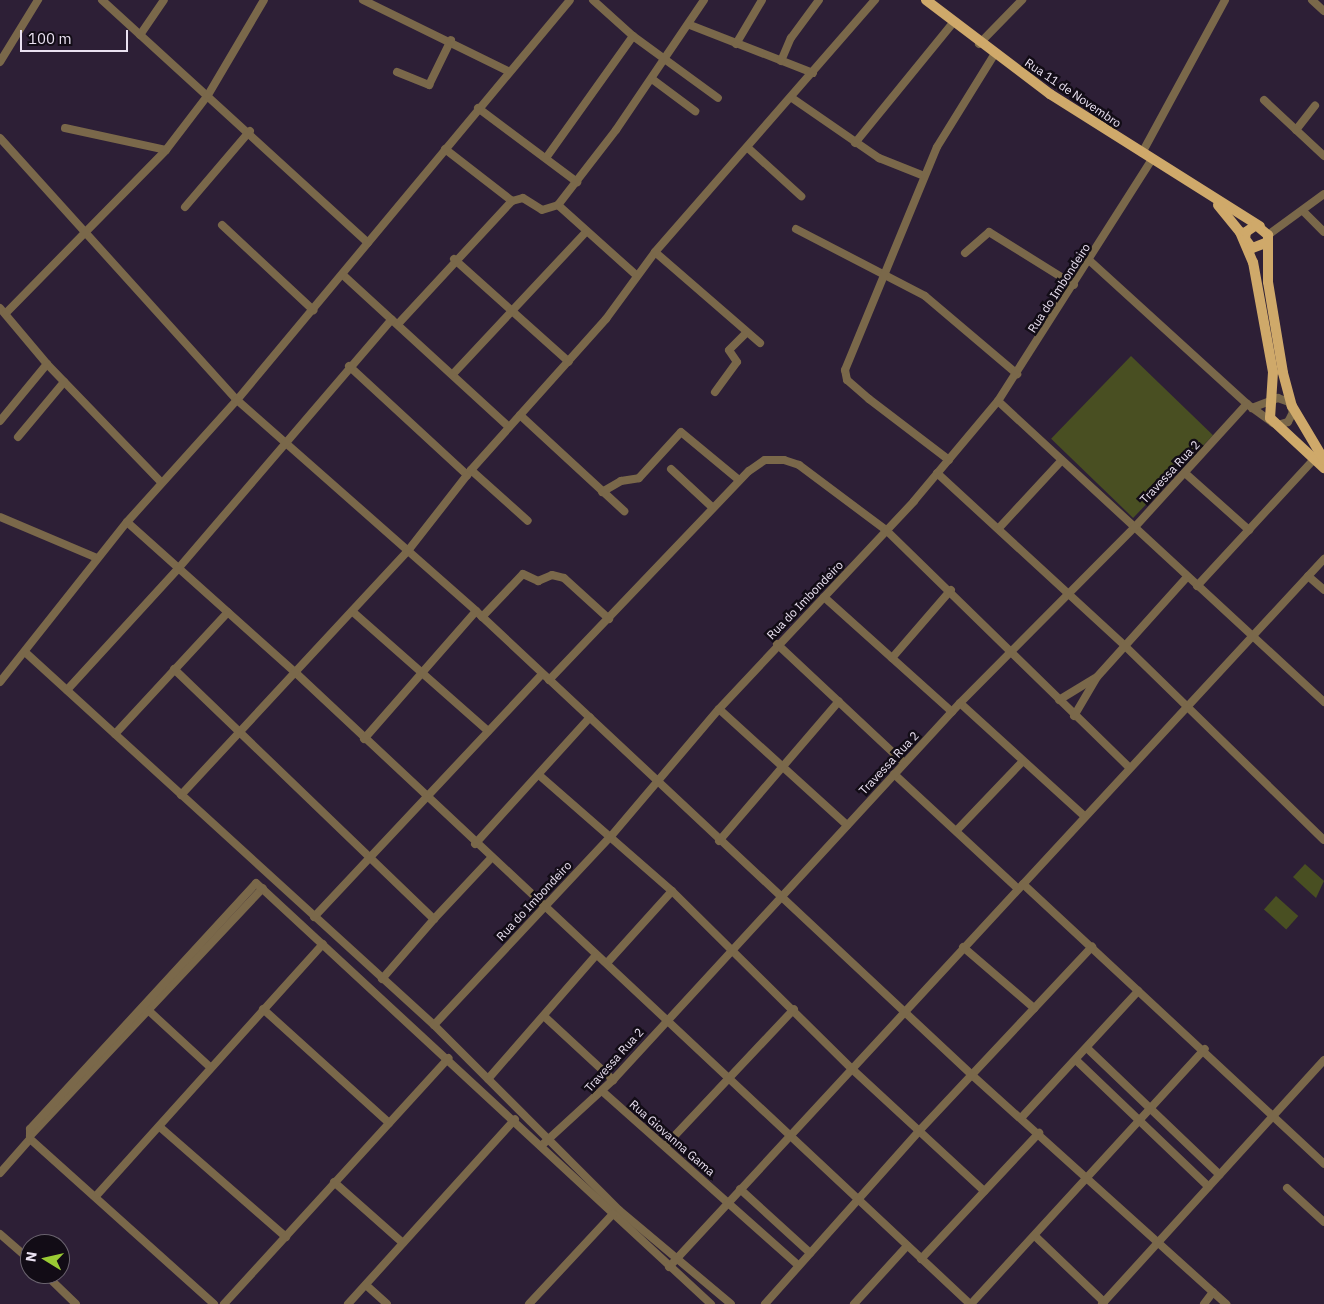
<!DOCTYPE html>
<html>
<head>
<meta charset="utf-8">
<style>
  body { margin:0 }
  #map { position:relative; width:1324px; height:1304px; overflow:hidden; background:#2d1f36; font-family:"IBM Plex Sans",sans-serif }
  div>[style] { position:absolute }
  [style*='--x'] { left:calc(var(--x)*1px); top:calc(var(--y)*1px); width:calc(var(--w)*1px); rotate:calc(var(--a)*1deg) }
  .green>* { inset:0; background:#494f22; transform-origin:0 0 }
  .minor>* { height:8px; margin:-4px; padding:0 4px; transform-origin:4px; border-radius:4px; background:#7a684a }
  .major>* { height:10px; margin:-5px; padding:0 5px; transform-origin:5px; border-radius:5px; background:#cfa96a }
  span { translate:-50% -50%; white-space:nowrap; text-align:center; line-height:1.15; -webkit-text-stroke:5px #120c16; paint-order:stroke }
  .street-label { font-size:12px; color:#ebe2f2 }
  .north { position:absolute; left:20px; top:1234px; width:50px; height:50px; box-sizing:border-box; background:#120c16; border:1px solid #69626e; border-radius:50%; rotate:279deg; font-size:14px; font-weight:700; line-height:20px; text-align:center; color:#ebe2f2 }
  .north::after { content:''; display:block; margin:auto; width:18px; height:22px; background:#9acb34; clip-path:polygon(50% 0,100% 100%,50% 72%,0 100%) }
  .scale { position:absolute; left:20px; top:30px; width:108px; height:22px; box-sizing:border-box; border:2px solid #ebe2f2; border-top:0; padding-left:6px; font-size:15px; line-height:18px; white-space:nowrap; color:#ebe2f2; -webkit-text-stroke:4px #120c16; paint-order:stroke }
</style>
</head>
<body>
<div id="map">
  <div class="green">
    <div style="left:1131px;top:356px;width:114px;height:115px;rotate:44deg"></div>
    <div style="clip-path:polygon(1305px 864px,1324px 881px,1316px 898px,1293px 877px)"></div>
    <div style="left:1276px;top:896px;width:30px;height:18px;rotate:42deg"></div>
  </div>
  <div class="minor">
    <div style="--x:102;--y:0;--w:360;--a:42.4"></div>
    <div style="--x:363;--y:0;--w:161;--a:26.1"></div>
    <div style="--x:593;--y:0;--w:54;--a:42"></div>
    <div style="--x:633;--y:36;--w:105;--a:36.1"></div>
    <div style="--x:1312;--y:0;--w:16;--a:43"></div>
    <div style="--x:690;--y:25;--w:132;--a:21.3"></div>
    <div style="--x:140;--y:35;--w:42;--a:-55.6"></div>
    <div style="--x:736;--y:44;--w:51;--a:-59.4"></div>
    <div style="--x:979;--y:44;--w:62;--a:-45.7"></div>
    <div style="--x:781;--y:61;--w:25;--a:-67"></div>
    <div style="--x:791;--y:38;--w:47;--a:-53.6"></div>
    <div style="--x:0;--y:62;--w:73;--a:-58.5"></div>
    <div style="--x:397;--y:72;--w:35;--a:22"></div>
    <div style="--x:429;--y:85;--w:50;--a:-63.9"></div>
    <div style="--x:652;--y:79;--w:54;--a:36.7"></div>
    <div style="--x:792;--y:98;--w:106;--a:34.6"></div>
    <div style="--x:879;--y:158;--w:48;--a:21.8"></div>
    <div style="--x:1264;--y:100;--w:82;--a:43"></div>
    <div style="--x:478;--y:108;--w:124;--a:36.8"></div>
    <div style="--x:65;--y:128;--w:103;--a:12.3"></div>
    <div style="--x:1296;--y:130;--w:31;--a:-52"></div>
    <div style="--x:0;--y:138;--w:353;--a:47.9"></div>
    <div style="--x:237;--y:400;--w:319;--a:41.4"></div>
    <div style="--x:476;--y:611;--w:681;--a:43.09"></div>
    <div style="--x:973;--y:1076;--w:341;--a:42"></div>
    <div style="--x:855;--y:143;--w:155;--a:-50.8"></div>
    <div style="--x:748;--y:148;--w:72;--a:42.2"></div>
    <div style="--x:445;--y:149;--w:85;--a:37.8"></div>
    <div style="--x:1142;--y:153;--w:174;--a:-61.5"></div>
    <div style="--x:546;--y:158;--w:150;--a:-54.5"></div>
    <div style="--x:558;--y:205;--w:106;--a:41.9"></div>
    <div style="--x:185;--y:207;--w:100;--a:-49.5"></div>
    <div style="--x:1304;--y:212;--w:28;--a:45"></div>
    <div style="--x:222;--y:225;--w:125;--a:43"></div>
    <div style="--x:796;--y:229;--w:145;--a:27.4"></div>
    <div style="--x:925;--y:296;--w:121;--a:40.3"></div>
    <div style="--x:1268;--y:235;--w:69;--a:-36.2"></div>
    <div style="--x:655;--y:252;--w:139;--a:40.9"></div>
    <div style="--x:965;--y:253;--w:32;--a:-41"></div>
    <div style="--x:989;--y:232;--w:100;--a:31.9"></div>
    <div style="--x:454;--y:259;--w:154;--a:41.8"></div>
    <div style="--x:1090;--y:261;--w:212;--a:42.3"></div>
    <div style="--x:1247;--y:404;--w:32;--a:36"></div>
    <div style="--x:1273;--y:423;--w:4;--a:27"></div>
    <div style="--x:1277;--y:425;--w:11;--a:-15"></div>
    <div style="--x:1288;--y:422;--w:11;--a:-63"></div>
    <div style="--x:1293;--y:412;--w:11;--a:-112"></div>
    <div style="--x:1289;--y:402;--w:12;--a:-160"></div>
    <div style="--x:1278;--y:398;--w:28;--a:159"></div>
    <div style="--x:343;--y:275;--w:225;--a:42.5"></div>
    <div style="--x:0;--y:308;--w:73;--a:50"></div>
    <div style="--x:47;--y:364;--w:164;--a:46"></div>
    <div style="--x:6;--y:313;--w:228;--a:-45.5"></div>
    <div style="--x:166;--y:150;--w:69;--a:-52.6"></div>
    <div style="--x:208;--y:95;--w:110;--a:-59.5"></div>
    <div style="--x:398;--y:324;--w:168;--a:-47.2"></div>
    <div style="--x:512;--y:201;--w:11;--a:-15"></div>
    <div style="--x:523;--y:198;--w:22;--a:32"></div>
    <div style="--x:542;--y:210;--w:17;--a:-17"></div>
    <div style="--x:558;--y:205;--w:95;--a:-52.3"></div>
    <div style="--x:616;--y:130;--w:157;--a:-55.9"></div>
    <div style="--x:349;--y:366;--w:161;--a:42.7"></div>
    <div style="--x:453;--y:374;--w:195;--a:-46.9"></div>
    <div style="--x:715;--y:392;--w:37;--a:-54"></div>
    <div style="--x:737;--y:362;--w:14;--a:-124"></div>
    <div style="--x:729;--y:350;--w:25;--a:-45"></div>
    <div style="--x:998;--y:401;--w:444;--a:42.7"></div>
    <div style="--x:520;--y:415;--w:142;--a:42.7"></div>
    <div style="--x:0;--y:421;--w:74;--a:-50.5"></div>
    <div style="--x:18;--y:437;--w:72;--a:-50.1"></div>
    <div style="--x:949;--y:460;--w:101;--a:-142.7"></div>
    <div style="--x:869;--y:399;--w:29;--a:-139"></div>
    <div style="--x:847;--y:380;--w:10;--a:-101"></div>
    <div style="--x:845;--y:370;--w:241;--a:-67.6"></div>
    <div style="--x:937;--y:147;--w:108;--a:-58.2"></div>
    <div style="--x:671;--y:469;--w:57;--a:42.9"></div>
    <div style="--x:471;--y:470;--w:76;--a:41.8"></div>
    <div style="--x:937;--y:473;--w:254;--a:42.6"></div>
    <div style="--x:1124;--y:645;--w:279;--a:44.3"></div>
    <div style="--x:1185;--y:473;--w:86;--a:41.7"></div>
    <div style="--x:602;--y:492;--w:22;--a:-30"></div>
    <div style="--x:621;--y:481;--w:18;--a:-9"></div>
    <div style="--x:639;--y:478;--w:62;--a:-47.6"></div>
    <div style="--x:681;--y:432;--w:75;--a:39.6"></div>
    <div style="--x:0;--y:517;--w:105;--a:22.9"></div>
    <div style="--x:127;--y:522;--w:228;--a:41.8"></div>
    <div style="--x:297;--y:674;--w:922;--a:43.11"></div>
    <div style="--x:999;--y:528;--w:91;--a:-47.2"></div>
    <div style="--x:1308;--y:576;--w:21;--a:41"></div>
    <div style="--x:1197;--y:586;--w:173;--a:-47.3"></div>
    <div style="--x:824;--y:597;--w:172;--a:41.9"></div>
    <div style="--x:353;--y:612;--w:180;--a:41.4"></div>
    <div style="--x:482;--y:617;--w:59;--a:-46.4"></div>
    <div style="--x:523;--y:574;--w:17;--a:25"></div>
    <div style="--x:538;--y:581;--w:15;--a:-23"></div>
    <div style="--x:552;--y:575;--w:12;--a:14"></div>
    <div style="--x:564;--y:578;--w:61;--a:42.3"></div>
    <div style="--x:777;--y:644;--w:174;--a:43.1"></div>
    <div style="--x:25;--y:652;--w:554;--a:42.36"></div>
    <div style="--x:434;--y:1025;--w:262;--a:45"></div>
    <div style="--x:619;--y:1210;--w:146;--a:40"></div>
    <div style="--x:892;--y:658;--w:90;--a:-49.1"></div>
    <div style="--x:174;--y:669;--w:361;--a:43.9"></div>
    <div style="--x:434;--y:919;--w:83;--a:-46.9"></div>
    <div style="--x:549;--y:680;--w:289;--a:-46.3"></div>
    <div style="--x:749;--y:471;--w:19;--a:-35"></div>
    <div style="--x:765;--y:460;--w:19;--a:0"></div>
    <div style="--x:784;--y:460;--w:16;--a:18"></div>
    <div style="--x:799;--y:465;--w:109;--a:36.8"></div>
    <div style="--x:886;--y:530;--w:339;--a:44.3"></div>
    <div style="--x:0;--y:682;--w:204;--a:-51.6"></div>
    <div style="--x:127;--y:522;--w:164;--a:-48"></div>
    <div style="--x:237;--y:400;--w:520;--a:-50.22"></div>
    <div style="--x:67;--y:690;--w:163;--a:-47.5"></div>
    <div style="--x:177;--y:570;--w:330;--a:-49.4"></div>
    <div style="--x:1059;--y:700;--w:42;--a:-31.4"></div>
    <div style="--x:960;--y:703;--w:168;--a:42.3"></div>
    <div style="--x:719;--y:709;--w:173;--a:42.2"></div>
    <div style="--x:1074;--y:716;--w:45;--a:-59.5"></div>
    <div style="--x:1097;--y:677;--w:135;--a:-48"></div>
    <div style="--x:115;--y:734;--w:166;--a:-47.2"></div>
    <div style="--x:364;--y:739;--w:170;--a:-48.8"></div>
    <div style="--x:894;--y:774;--w:169;--a:42.8"></div>
    <div style="--x:539;--y:775;--w:176;--a:41.1"></div>
    <div style="--x:672;--y:891;--w:97;--a:132.1"></div>
    <div style="--x:181;--y:795;--w:332;--a:-47.1"></div>
    <div style="--x:407;--y:552;--w:104;--a:-52"></div>
    <div style="--x:471;--y:470;--w:203;--a:-48.2"></div>
    <div style="--x:606;--y:319;--w:83;--a:-53.8"></div>
    <div style="--x:655;--y:252;--w:335;--a:-48.9"></div>
    <div style="--x:958;--y:829;--w:94;--a:-46.3"></div>
    <div style="--x:719;--y:841;--w:184;--a:-49.4"></div>
    <div style="--x:475;--y:844;--w:171;--a:-47.8"></div>
    <div style="--x:1023;--y:884;--w:411;--a:42.9"></div>
    <div style="--x:672;--y:891;--w:253;--a:44.7"></div>
    <div style="--x:852;--y:1069;--w:180;--a:42.7"></div>
    <div style="--x:314;--y:917;--w:333;--a:-46.8"></div>
    <div style="--x:963;--y:947;--w:94;--a:40.7"></div>
    <div style="--x:382;--y:979;--w:79;--a:-49.1"></div>
    <div style="--x:263;--y:1009;--w:170;--a:42.1"></div>
    <div style="--x:148;--y:1010;--w:84;--a:42.6"></div>
    <div style="--x:545;--y:1017;--w:93;--a:42.8"></div>
    <div style="--x:434;--y:1025;--w:260;--a:-46.9"></div>
    <div style="--x:612;--y:835;--w:165;--a:-49.7"></div>
    <div style="--x:719;--y:709;--w:285;--a:-46.8"></div>
    <div style="--x:914;--y:501;--w:131;--a:-50"></div>
    <div style="--x:998;--y:401;--w:287;--a:-57.5"></div>
    <div style="--x:1088;--y:1049;--w:182;--a:43.7"></div>
    <div style="--x:1077;--y:1061;--w:182;--a:43.7"></div>
    <div style="--x:488;--y:1079;--w:164;--a:-48.9"></div>
    <div style="--x:602;--y:1091;--w:262;--a:41.6"></div>
    <div style="--x:1021;--y:1118;--w:173;--a:-47.3"></div>
    <div style="--x:161;--y:1128;--w:166;--a:41.1"></div>
    <div style="--x:30;--y:1136;--w:340;--a:-46.8"></div>
    <div style="--x:541;--y:1146;--w:98;--a:-42.5"></div>
    <div style="--x:613;--y:1080;--w:512;--a:-47.37"></div>
    <div style="--x:960;--y:703;--w:247;--a:-45.2"></div>
    <div style="--x:1134;--y:528;--w:168;--a:-47.7"></div>
    <div style="--x:665;--y:1146;--w:188;--a:-46.7"></div>
    <div style="--x:0;--y:1173;--w:45;--a:-48.6"></div>
    <div style="--x:334;--y:1182;--w:92;--a:41.5"></div>
    <div style="--x:1287;--y:1188;--w:50;--a:42.6"></div>
    <div style="--x:740;--y:1189;--w:95;--a:42.4"></div>
    <div style="--x:96;--y:1196;--w:339;--a:-48"></div>
    <div style="--x:0;--y:1234;--w:40;--a:41"></div>
    <div style="--x:1036;--y:1237;--w:94;--a:43.7"></div>
    <div style="--x:921;--y:1259;--w:173;--a:-46.9"></div>
    <div style="--x:669;--y:1267;--w:965;--a:-47.23"></div>
    <div style="--x:45;--y:1274;--w:43;--a:44.1"></div>
    <div style="--x:366;--y:1285;--w:28;--a:42"></div>
    <div style="--x:214;--y:1304;--w:247;--a:-138.1"></div>
    <div style="--x:30;--y:1139;--w:10;--a:-90"></div>
    <div style="--x:30;--y:1129;--w:334;--a:-47.4"></div>
    <div style="--x:256;--y:883;--w:620;--a:42.78"></div>
    <div style="--x:224;--y:1304;--w:333;--a:-47.6"></div>
    <div style="--x:348;--y:1304;--w:249;--a:-47.9"></div>
    <div style="--x:529;--y:1304;--w:123;--a:-47"></div>
    <div style="--x:765;--y:1304;--w:232;--a:-48.3"></div>
    <div style="--x:919;--y:1131;--w:253;--a:-46.8"></div>
    <div style="--x:854;--y:1304;--w:79;--a:-47.6"></div>
    <div style="--x:971;--y:1304;--w:346;--a:-47.5"></div>
    <div style="--x:1102;--y:1304;--w:330;--a:-47.7"></div>
    <div style="--x:1204;--y:1304;--w:15;--a:-53"></div>
  </div>
  <div class="major">
    <div style="--x:926;--y:0;--w:156;--a:37.2"></div>
    <div style="--x:1050;--y:94;--w:248;--a:32.2"></div>
    <div style="--x:1218;--y:205;--w:35;--a:51"></div>
    <div style="--x:1240;--y:232;--w:33;--a:67"></div>
    <div style="--x:1253;--y:262;--w:112;--a:79.7"></div>
    <div style="--x:1273;--y:372;--w:46;--a:93.7"></div>
    <div style="--x:1270;--y:418;--w:74;--a:42.8"></div>
    <div style="--x:1268;--y:242;--w:17;--a:159"></div>
    <div style="--x:1252;--y:248;--w:11;--a:-128"></div>
    <div style="--x:1245;--y:239;--w:7;--a:-82"></div>
    <div style="--x:1246;--y:232;--w:12;--a:-35"></div>
    <div style="--x:1256;--y:225;--w:16;--a:40"></div>
    <div style="--x:1268;--y:235;--w:47;--a:90"></div>
    <div style="--x:1268;--y:282;--w:92;--a:80.6"></div>
    <div style="--x:1283;--y:373;--w:34;--a:75"></div>
    <div style="--x:1292;--y:406;--w:63;--a:59.3"></div>
  </div>
  <div class="street-label">
    <span style="left:1073px;top:93px;rotate:34deg">Rua 11 de Novembro</span>
    <span style="left:1059px;top:288px;rotate:-57deg">Rua do Imbondeiro</span>
    <span style="left:1170px;top:472px;rotate:-47deg">Travessa Rua 2</span>
    <span style="left:805px;top:600px;rotate:-46deg">Rua do Imbondeiro</span>
    <span style="left:889px;top:763px;rotate:-47deg">Travessa Rua 2</span>
    <span style="left:534px;top:901px;rotate:-47deg">Rua do Imbondeiro</span>
    <span style="left:614px;top:1060px;rotate:-48deg">Travessa Rua 2</span>
    <span style="left:672px;top:1138px;rotate:41deg">Rua Giovanna Gama</span>
  </div>
  <div class="north">N</div>
  <div class="scale">100 m</div>
</div>
</body>
</html>
